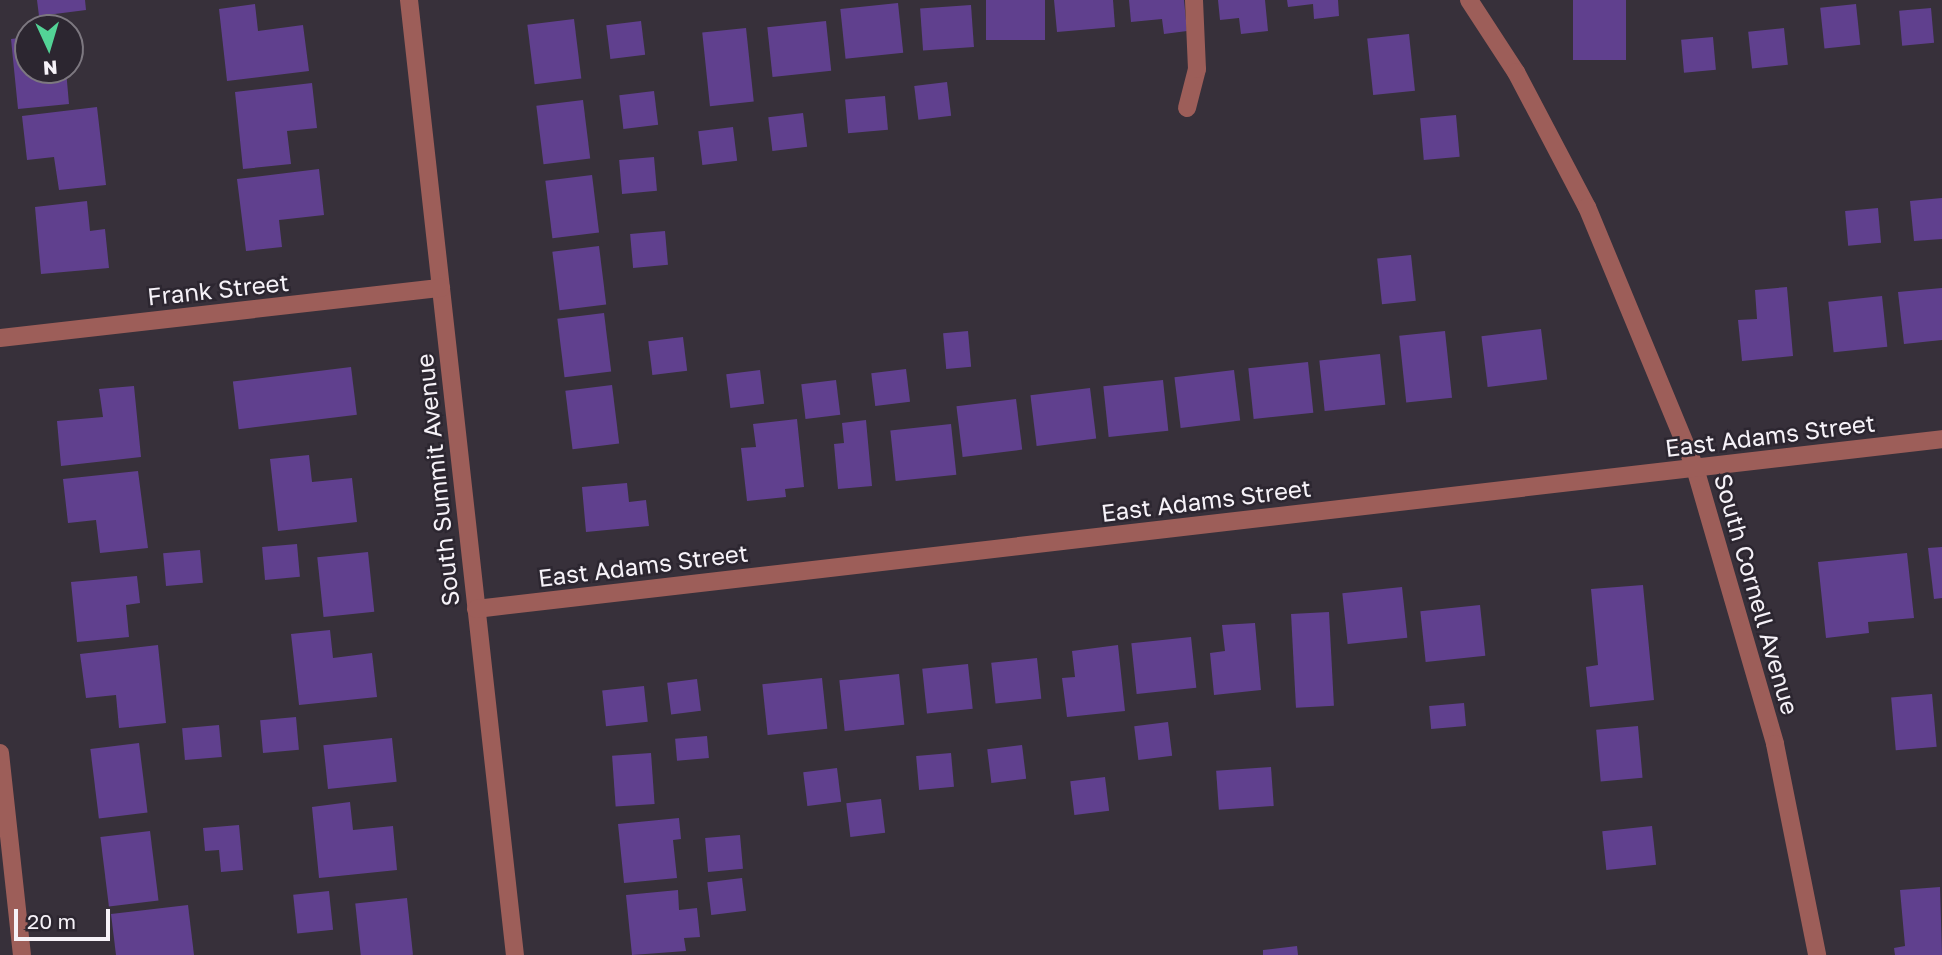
<!DOCTYPE html>
<html>
<head>
<meta charset="utf-8">
<style>
  body { margin:0 }
  #map { position:relative; width:1942px; height:955px; overflow:hidden; background:#37303a; font-family:"Golos Text",sans-serif }
  div>[style] { position:absolute }
  [style*='--x'] { left:calc(var(--x)*1px); top:calc(var(--y)*1px); width:calc(var(--w)*1px); rotate:calc(var(--a)*1deg) }
  .building>* { inset:0; background:#60408e; transform-origin:0 0 }
  .minor>* { height:18px; margin:-9px; padding:0 9px; transform-origin:9px; border-radius:9px; background:#9d5e59 }
  span { translate:-50% -50%; white-space:nowrap; text-align:center; line-height:1.15; -webkit-text-stroke:5px #2c2630; paint-order:stroke }
  .street-label { font-size:24px; color:#f6f2f8 }
  .north { position:absolute; left:14px; top:14px; width:70px; height:70px; box-sizing:border-box; background:#2c2630; border:2px solid #7d7880; border-radius:50%; rotate:176deg; font-size:19px; font-weight:700; line-height:28px; text-align:center; color:#f6f2f8 }
  .north::after { content:''; display:block; margin:auto; width:24px; height:32px; background:#53d396; clip-path:polygon(50% 0,100% 100%,50% 72%,0 100%) }
  .scale { position:absolute; left:14px; top:909px; width:96px; height:32px; box-sizing:border-box; border:4px solid #f6f2f8; border-top:0; padding-left:9px; font-size:21px; line-height:24px; white-space:nowrap; color:#f6f2f8; -webkit-text-stroke:5px #2c2630; paint-order:stroke }
</style>
</head>
<body>
<div id="map">
  <div class="building">
    <div style="clip-path:polygon(37px 0,85px 0,86px 10px,39px 16px)"></div>
    <div style="left:986px;top:0;width:59px;height:40px"></div>
    <div style="clip-path:polygon(1054px 0,1113px 0,1115px 27px,1057px 32px)"></div>
    <div style="clip-path:polygon(1129px 0,1184px 0,1187px 31px,1164px 34px,1162px 19px,1131px 22px)"></div>
    <div style="clip-path:polygon(1218px 0,1265px 0,1268px 31px,1241px 34px,1239px 18px,1220px 20px)"></div>
    <div style="clip-path:polygon(1287px 0,1338px 0,1339px 16px,1314px 19px,1313px 4px,1288px 7px)"></div>
    <div style="left:1573px;top:0;width:53px;height:60px"></div>
    <div style="left:898px;top:3px;width:50px;height:58px;rotate:84deg"></div>
    <div style="clip-path:polygon(255px 4px,258px 31px,303px 25px,309px 71px,227px 81px,219px 9px)"></div>
    <div style="left:1856px;top:4px;width:41px;height:36px;rotate:84deg"></div>
    <div style="left:971px;top:5px;width:42px;height:51px;rotate:86deg"></div>
    <div style="left:1931px;top:8px;width:35px;height:32px;rotate:85deg"></div>
    <div style="left:574px;top:19px;width:60px;height:47px;rotate:83deg"></div>
    <div style="left:641px;top:21px;width:34px;height:35px;rotate:83deg"></div>
    <div style="left:826px;top:21px;width:50px;height:59px;rotate:84deg"></div>
    <div style="left:746px;top:28px;width:74px;height:44px;rotate:84deg"></div>
    <div style="left:1784px;top:28px;width:37px;height:36px;rotate:84deg"></div>
    <div style="left:1409px;top:34px;width:57px;height:42px;rotate:84deg"></div>
    <div style="clip-path:polygon(28px 37px,28px 70px,66px 70px,69px 104px,18px 109px,11px 39px)"></div>
    <div style="left:1713px;top:37px;width:33px;height:32px;rotate:85deg"></div>
    <div style="left:947px;top:82px;width:34px;height:33px;rotate:83deg"></div>
    <div style="clip-path:polygon(312px 83px,317px 128px,287px 131px,291px 164px,243px 169px,235px 92px)"></div>
    <div style="left:654px;top:91px;width:34px;height:35px;rotate:83deg"></div>
    <div style="left:885px;top:96px;width:34px;height:40px;rotate:85deg"></div>
    <div style="left:583px;top:100px;width:59px;height:47px;rotate:83deg"></div>
    <div style="clip-path:polygon(97px 107px,106px 185px,59px 190px,54px 157px,27px 160px,22px 116px)"></div>
    <div style="left:803px;top:113px;width:34px;height:35px;rotate:83deg"></div>
    <div style="left:1456px;top:115px;width:42px;height:36px;rotate:85deg"></div>
    <div style="left:733px;top:127px;width:34px;height:35px;rotate:83deg"></div>
    <div style="left:654px;top:157px;width:34px;height:35px;rotate:85deg"></div>
    <div style="clip-path:polygon(319px 169px,324px 215px,279px 220px,282px 247px,246px 251px,237px 179px)"></div>
    <div style="left:592px;top:175px;width:58px;height:47px;rotate:83deg"></div>
    <div style="clip-path:polygon(1942px 198px,1942px 239px,1914px 241px,1910px 201px)"></div>
    <div style="clip-path:polygon(87px 201px,90px 231px,105px 229px,109px 268px,41px 274px,35px 207px)"></div>
    <div style="left:1878px;top:208px;width:35px;height:33px;rotate:85deg"></div>
    <div style="left:665px;top:231px;width:34px;height:35px;rotate:85deg"></div>
    <div style="left:599px;top:246px;width:59px;height:47px;rotate:83deg"></div>
    <div style="left:1411px;top:255px;width:46px;height:34px;rotate:84deg"></div>
    <div style="clip-path:polygon(1787px 287px,1793px 356px,1742px 361px,1738px 320px,1757px 319px,1755px 290px)"></div>
    <div style="clip-path:polygon(1942px 288px,1942px 340px,1904px 344px,1898px 292px)"></div>
    <div style="left:1882px;top:296px;width:51px;height:54px;rotate:84deg"></div>
    <div style="left:604px;top:313px;width:59px;height:47px;rotate:83deg"></div>
    <div style="left:1541px;top:329px;width:51px;height:60px;rotate:83deg"></div>
    <div style="left:968px;top:331px;width:36px;height:25px;rotate:85deg"></div>
    <div style="left:1445px;top:331px;width:67px;height:46px;rotate:84deg"></div>
    <div style="left:683px;top:337px;width:34px;height:35px;rotate:83deg"></div>
    <div style="left:1380px;top:354px;width:51px;height:61px;rotate:84deg"></div>
    <div style="left:1308px;top:362px;width:51px;height:60px;rotate:84deg"></div>
    <div style="left:351px;top:367px;width:48px;height:119px;rotate:83deg"></div>
    <div style="left:906px;top:369px;width:33px;height:35px;rotate:83deg"></div>
    <div style="left:760px;top:370px;width:34px;height:34px;rotate:83deg"></div>
    <div style="left:1234px;top:370px;width:51px;height:60px;rotate:83deg"></div>
    <div style="left:836px;top:380px;width:35px;height:35px;rotate:83deg"></div>
    <div style="left:1163px;top:380px;width:51px;height:60px;rotate:84deg"></div>
    <div style="left:612px;top:385px;width:59px;height:47px;rotate:83deg"></div>
    <div style="clip-path:polygon(134px 386px,141px 457px,61px 466px,57px 421px,103px 417px,99px 389px)"></div>
    <div style="left:1090px;top:388px;width:51px;height:60px;rotate:83deg"></div>
    <div style="left:1016px;top:399px;width:51px;height:60px;rotate:83deg"></div>
    <div style="clip-path:polygon(797px 419px,804px 487px,785px 489px,786px 497px,747px 501px,741px 448px,756px 447px,753px 424px)"></div>
    <div style="clip-path:polygon(866px 420px,872px 486px,838px 489px,834px 444px,844px 443px,842px 423px)"></div>
    <div style="left:951px;top:424px;width:51px;height:61px;rotate:84deg"></div>
    <div style="clip-path:polygon(309px 455px,312px 482px,352px 478px,357px 522px,278px 531px,270px 459px)"></div>
    <div style="clip-path:polygon(138px 471px,148px 548px,100px 553px,96px 520px,68px 523px,63px 479px)"></div>
    <div style="clip-path:polygon(627px 483px,629px 502px,646px 500px,649px 526px,586px 532px,582px 487px)"></div>
    <div style="left:297px;top:544px;width:33px;height:35px;rotate:85deg"></div>
    <div style="clip-path:polygon(1942px 547px,1942px 598px,1934px 599px,1928px 548px)"></div>
    <div style="left:200px;top:550px;width:33px;height:37px;rotate:85deg"></div>
    <div style="left:368px;top:552px;width:60px;height:51px;rotate:84deg"></div>
    <div style="clip-path:polygon(1907px 553px,1914px 618px,1868px 622px,1869px 633px,1826px 638px,1818px 562px)"></div>
    <div style="clip-path:polygon(137px 576px,140px 603px,126px 605px,129px 637px,77px 642px,71px 582px)"></div>
    <div style="clip-path:polygon(1643px 585px,1654px 700px,1590px 707px,1586px 667px,1598px 665px,1591px 589px)"></div>
    <div style="left:1402px;top:587px;width:51px;height:60px;rotate:84deg"></div>
    <div style="left:1480px;top:605px;width:51px;height:60px;rotate:84deg"></div>
    <div style="left:1329px;top:612px;width:94px;height:38px;rotate:87deg"></div>
    <div style="clip-path:polygon(1255px 623px,1261px 690px,1214px 695px,1210px 653px,1225px 651px,1222px 625px)"></div>
    <div style="clip-path:polygon(330px 630px,333px 658px,372px 653px,377px 697px,299px 705px,291px 634px)"></div>
    <div style="left:1191px;top:637px;width:51px;height:60px;rotate:84deg"></div>
    <div style="clip-path:polygon(158px 645px,166px 723px,119px 728px,116px 695px,86px 698px,80px 654px)"></div>
    <div style="clip-path:polygon(1118px 645px,1125px 711px,1067px 717px,1062px 678px,1075px 677px,1072px 651px)"></div>
    <div style="left:1037px;top:658px;width:41px;height:46px;rotate:84deg"></div>
    <div style="left:968px;top:664px;width:45px;height:46px;rotate:84deg"></div>
    <div style="left:899px;top:674px;width:51px;height:60px;rotate:84deg"></div>
    <div style="left:822px;top:678px;width:51px;height:60px;rotate:84deg"></div>
    <div style="left:697px;top:679px;width:32px;height:30px;rotate:83deg"></div>
    <div style="left:644px;top:686px;width:36px;height:42px;rotate:84deg"></div>
    <div style="left:1932px;top:694px;width:53px;height:41px;rotate:85deg"></div>
    <div style="left:1464px;top:703px;width:23px;height:35px;rotate:85deg"></div>
    <div style="left:296px;top:717px;width:33px;height:36px;rotate:85deg"></div>
    <div style="left:1168px;top:722px;width:34px;height:34px;rotate:83deg"></div>
    <div style="left:219px;top:725px;width:32px;height:37px;rotate:85deg"></div>
    <div style="left:1638px;top:726px;width:52px;height:42px;rotate:85deg"></div>
    <div style="left:707px;top:736px;width:22px;height:32px;rotate:85deg"></div>
    <div style="left:392px;top:738px;width:44px;height:69px;rotate:84deg"></div>
    <div style="left:139px;top:743px;width:70px;height:49px;rotate:83deg"></div>
    <div style="left:1022px;top:745px;width:34px;height:35px;rotate:83deg"></div>
    <div style="left:651px;top:753px;width:51px;height:39px;rotate:86deg"></div>
    <div style="left:951px;top:753px;width:34px;height:35px;rotate:85deg"></div>
    <div style="left:1271px;top:767px;width:39px;height:55px;rotate:86deg"></div>
    <div style="left:837px;top:768px;width:34px;height:34px;rotate:83deg"></div>
    <div style="left:1105px;top:777px;width:34px;height:35px;rotate:83deg"></div>
    <div style="left:881px;top:799px;width:34px;height:35px;rotate:83deg"></div>
    <div style="clip-path:polygon(350px 802px,353px 830px,393px 826px,397px 870px,319px 878px,312px 807px)"></div>
    <div style="clip-path:polygon(679px 818px,681px 839px,673px 840px,677px 878px,624px 883px,618px 824px)"></div>
    <div style="clip-path:polygon(239px 825px,243px 870px,221px 872px,219px 850px,205px 851px,203px 828px)"></div>
    <div style="left:1652px;top:826px;width:39px;height:50px;rotate:84deg"></div>
    <div style="left:150px;top:831px;width:70px;height:50px;rotate:83deg"></div>
    <div style="left:740px;top:835px;width:34px;height:35px;rotate:85deg"></div>
    <div style="left:742px;top:878px;width:33px;height:35px;rotate:83deg"></div>
    <div style="clip-path:polygon(1940px 887px,1942px 955px,1895px 955px,1894px 948px,1905px 946px,1900px 890px)"></div>
    <div style="clip-path:polygon(678px 890px,679px 910px,697px 908px,700px 937px,684px 938px,686px 951px,632px 955px,626px 895px)"></div>
    <div style="left:329px;top:891px;width:39px;height:36px;rotate:84deg"></div>
    <div style="left:407px;top:898px;width:57px;height:52px;rotate:84deg"></div>
    <div style="clip-path:polygon(188px 905px,194px 955px,116px 955px,111px 914px)"></div>
    <div style="clip-path:polygon(1297px 946px,1298px 955px,1263px 955px,1263px 950px)"></div>
  </div>
  <div class="minor">
    <div style="--x:409;--y:0;--w:961;--a:83.67"></div>
    <div style="--x:1469;--y:0;--w:86;--a:56.9"></div>
    <div style="--x:1516;--y:72;--w:153;--a:62.3"></div>
    <div style="--x:1587;--y:207;--w:282;--a:67.5"></div>
    <div style="--x:1695;--y:468;--w:287;--a:73.8"></div>
    <div style="--x:1775;--y:744;--w:215;--a:78.7"></div>
    <div style="--x:1187;--y:108;--w:40;--a:-75.6"></div>
    <div style="--x:1197;--y:69;--w:69;--a:-92.5"></div>
    <div style="--x:0;--y:338;--w:444;--a:-6.5"></div>
    <div style="--x:476;--y:609;--w:1476;--a:-6.61"></div>
    <div style="--x:0;--y:753;--w:203;--a:83.8"></div>
  </div>
  <div class="street-label">
    <span style="left:218px;top:289px;rotate:-6deg">Frank Street</span>
    <span style="left:1770px;top:435px;rotate:-7deg">East Adams Street</span>
    <span style="left:437px;top:480px;rotate:-96deg">South Summit Avenue</span>
    <span style="left:1206px;top:500px;rotate:-7deg">East Adams Street</span>
    <span style="left:643px;top:565px;rotate:-7deg">East Adams Street</span>
    <span style="left:1757px;top:594px;rotate:74deg">South Cornell Avenue</span>
  </div>
  <div class="north">N</div>
  <div class="scale">20 m</div>
</div>
</body>
</html>
